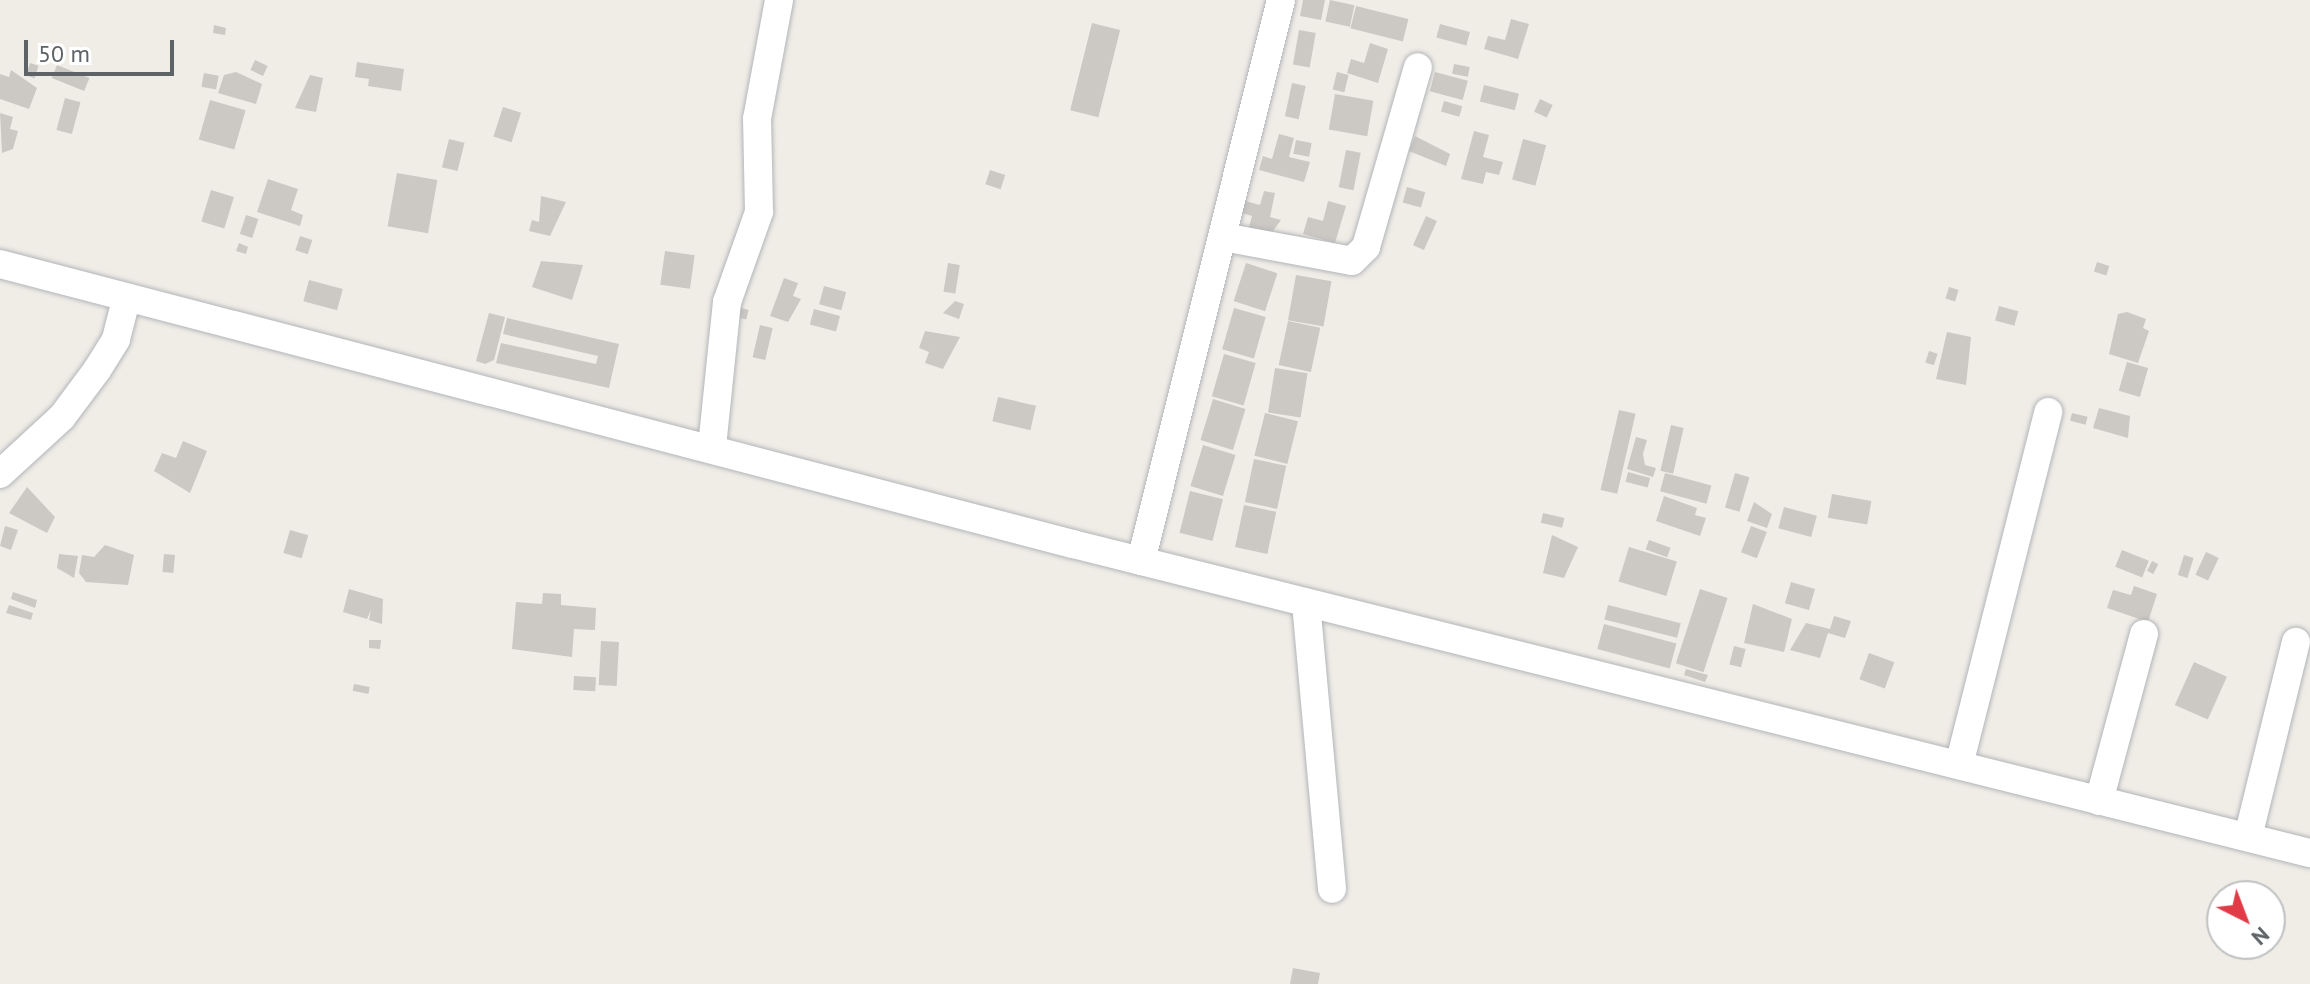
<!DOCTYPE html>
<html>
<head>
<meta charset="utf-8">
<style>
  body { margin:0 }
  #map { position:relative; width:2310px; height:984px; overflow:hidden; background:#f0ede7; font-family:"PT Sans",sans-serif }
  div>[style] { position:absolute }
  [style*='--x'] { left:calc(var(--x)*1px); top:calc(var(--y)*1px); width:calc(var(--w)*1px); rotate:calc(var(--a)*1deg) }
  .building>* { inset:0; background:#ccc8c4; transform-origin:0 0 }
  .roads { filter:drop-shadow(0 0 2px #b2b5b9) drop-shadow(0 0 2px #b2b5b9) }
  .minor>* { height:28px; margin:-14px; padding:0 14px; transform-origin:14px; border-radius:14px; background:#fff }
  span { translate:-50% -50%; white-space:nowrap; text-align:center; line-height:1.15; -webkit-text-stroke:6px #fff; paint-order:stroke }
  .north { position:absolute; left:2206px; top:880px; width:80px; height:80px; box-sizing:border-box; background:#fff; border:2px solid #bfc1c2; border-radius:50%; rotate:138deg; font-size:22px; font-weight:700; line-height:32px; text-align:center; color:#5e6367 }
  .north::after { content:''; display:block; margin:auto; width:28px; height:36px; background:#e23b48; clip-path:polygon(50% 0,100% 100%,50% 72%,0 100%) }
  .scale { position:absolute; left:24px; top:40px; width:150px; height:36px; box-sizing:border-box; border:4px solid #5e6367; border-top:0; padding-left:10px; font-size:24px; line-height:28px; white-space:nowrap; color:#5e6367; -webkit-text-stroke:6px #fff; paint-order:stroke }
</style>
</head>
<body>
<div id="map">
  <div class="building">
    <div style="clip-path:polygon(1303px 0,1325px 0,1321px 20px,1300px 16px)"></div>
    <div style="left:1330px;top:0;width:25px;height:22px;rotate:12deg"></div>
    <div style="left:1356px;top:6px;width:54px;height:23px;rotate:14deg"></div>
    <div style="clip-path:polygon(1511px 19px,1529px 24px,1518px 59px,1484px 49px,1488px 36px,1505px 40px)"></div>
    <div style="left:1092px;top:23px;width:29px;height:90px;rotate:14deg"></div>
    <div style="left:1440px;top:24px;width:31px;height:14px;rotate:15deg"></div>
    <div style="clip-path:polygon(214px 25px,226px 28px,225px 35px,213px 33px)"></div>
    <div style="left:1299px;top:30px;width:17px;height:35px;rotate:10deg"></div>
    <div style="clip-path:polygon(1370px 43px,1388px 49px,1378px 83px,1347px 73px,1351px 59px,1364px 63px)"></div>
    <div style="left:255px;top:60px;width:14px;height:11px;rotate:25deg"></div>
    <div style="clip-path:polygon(357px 62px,404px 69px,401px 91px,368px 86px,369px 79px,355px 77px)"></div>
    <div style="left:30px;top:63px;width:9px;height:13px;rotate:18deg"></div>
    <div style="left:1454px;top:64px;width:16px;height:10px;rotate:11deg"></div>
    <div style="left:57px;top:65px;width:35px;height:14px;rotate:22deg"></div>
    <div style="clip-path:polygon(11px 70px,37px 88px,29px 109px,0 99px,0 74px,9px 77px)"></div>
    <div style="clip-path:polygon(236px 72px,262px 84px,256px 104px,218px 93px,224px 75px)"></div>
    <div style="left:1337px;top:72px;width:12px;height:18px;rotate:14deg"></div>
    <div style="left:1435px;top:72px;width:34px;height:20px;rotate:15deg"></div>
    <div style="left:204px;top:73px;width:15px;height:14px;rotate:11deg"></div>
    <div style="clip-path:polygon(310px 75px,323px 78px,316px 112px,295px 108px)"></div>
    <div style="left:1292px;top:83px;width:14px;height:34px;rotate:12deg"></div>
    <div style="left:1484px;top:85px;width:36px;height:17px;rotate:14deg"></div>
    <div style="left:1335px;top:94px;width:39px;height:36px;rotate:10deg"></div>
    <div style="left:65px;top:98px;width:16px;height:33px;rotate:15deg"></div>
    <div style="left:1540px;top:99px;width:14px;height:14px;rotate:25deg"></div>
    <div style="left:210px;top:100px;width:37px;height:41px;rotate:16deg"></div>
    <div style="left:1444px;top:101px;width:19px;height:11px;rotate:16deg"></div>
    <div style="left:503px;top:107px;width:19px;height:31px;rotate:18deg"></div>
    <div style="clip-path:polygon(0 113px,13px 117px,10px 129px,18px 131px,13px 149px,2px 153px)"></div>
    <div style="clip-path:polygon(1474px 131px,1489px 135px,1483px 157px,1503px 162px,1499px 175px,1486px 172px,1483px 184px,1461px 179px)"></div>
    <div style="clip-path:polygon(1279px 134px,1294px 138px,1289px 157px,1310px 162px,1304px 182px,1259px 170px,1263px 156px,1272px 159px)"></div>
    <div style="clip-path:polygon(1415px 136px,1450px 154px,1446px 166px,1409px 151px)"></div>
    <div style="left:449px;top:139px;width:16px;height:29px;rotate:14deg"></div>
    <div style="left:1523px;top:139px;width:24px;height:42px;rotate:15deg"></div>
    <div style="left:1296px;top:140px;width:16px;height:14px;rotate:11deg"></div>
    <div style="left:1346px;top:150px;width:15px;height:38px;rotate:11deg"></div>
    <div style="left:990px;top:170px;width:16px;height:15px;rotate:18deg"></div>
    <div style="left:397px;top:173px;width:41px;height:54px;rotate:10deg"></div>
    <div style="clip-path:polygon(268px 179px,298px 189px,291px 210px,303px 215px,300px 226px,257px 212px)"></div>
    <div style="left:1407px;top:187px;width:19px;height:16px;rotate:16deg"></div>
    <div style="left:211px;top:190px;width:24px;height:33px;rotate:17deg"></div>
    <div style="clip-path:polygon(1264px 191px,1275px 193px,1270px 217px,1281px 220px,1270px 235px,1248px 230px,1252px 216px,1242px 213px,1245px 201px,1260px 205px)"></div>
    <div style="clip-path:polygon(541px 196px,566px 202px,550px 236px,529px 231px,532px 220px,539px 222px)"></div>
    <div style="clip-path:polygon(1328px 201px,1346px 206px,1335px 243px,1303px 234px,1308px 217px,1323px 221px)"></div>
    <div style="left:246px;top:215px;width:13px;height:20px;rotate:18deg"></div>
    <div style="left:1426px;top:216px;width:12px;height:32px;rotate:24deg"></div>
    <div style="left:300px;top:236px;width:13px;height:15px;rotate:18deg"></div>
    <div style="clip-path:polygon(239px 243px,248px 247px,246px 254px,236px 251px)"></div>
    <div style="left:665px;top:251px;width:30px;height:34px;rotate:8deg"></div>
    <div style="clip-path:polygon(541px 261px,583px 265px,572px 300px,532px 287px)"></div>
    <div style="left:2097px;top:262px;width:13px;height:10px;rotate:18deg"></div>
    <div style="left:948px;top:263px;width:12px;height:29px;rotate:9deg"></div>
    <div style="left:1246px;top:263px;width:33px;height:40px;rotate:18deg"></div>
    <div style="left:1296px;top:275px;width:36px;height:46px;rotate:10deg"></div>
    <div style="clip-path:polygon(784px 278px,798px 283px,793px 296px,801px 299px,788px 322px,770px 316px)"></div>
    <div style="left:309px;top:280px;width:35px;height:22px;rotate:15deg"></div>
    <div style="left:824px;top:286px;width:23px;height:19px;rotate:15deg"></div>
    <div style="left:1949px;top:287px;width:10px;height:12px;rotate:17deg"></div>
    <div style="clip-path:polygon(955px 301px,964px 304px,959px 319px,943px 313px)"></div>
    <div style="left:1999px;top:306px;width:20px;height:15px;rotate:15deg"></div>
    <div style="left:737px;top:307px;width:12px;height:10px;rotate:14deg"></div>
    <div style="left:1234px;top:308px;width:33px;height:43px;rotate:16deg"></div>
    <div style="left:814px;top:309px;width:27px;height:16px;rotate:15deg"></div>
    <div style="clip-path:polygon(2127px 312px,2146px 319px,2143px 328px,2149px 331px,2138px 363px,2109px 354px,2118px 314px)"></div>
    <div style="clip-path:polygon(489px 313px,505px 317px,494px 360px,485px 364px,476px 361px)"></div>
    <div style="clip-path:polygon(507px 318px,619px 344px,609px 388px,496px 363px,501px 343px,596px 364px,598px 356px,503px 334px)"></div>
    <div style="left:1288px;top:321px;width:33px;height:45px;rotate:12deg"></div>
    <div style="left:760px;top:325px;width:13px;height:33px;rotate:13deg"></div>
    <div style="clip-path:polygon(925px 331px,960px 337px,943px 369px,925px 363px,929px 352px,919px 348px)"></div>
    <div style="clip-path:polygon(1947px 332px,1971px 337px,1966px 385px,1936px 379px)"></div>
    <div style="left:1929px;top:351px;width:9px;height:12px;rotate:18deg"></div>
    <div style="left:1224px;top:354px;width:33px;height:44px;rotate:16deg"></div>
    <div style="left:2127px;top:362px;width:22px;height:30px;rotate:16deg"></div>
    <div style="left:1275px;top:368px;width:33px;height:45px;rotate:9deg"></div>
    <div style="left:998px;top:397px;width:39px;height:25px;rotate:13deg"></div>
    <div style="left:1213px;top:399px;width:34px;height:43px;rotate:17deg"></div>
    <div style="clip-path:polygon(2099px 408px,2130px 416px,2128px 438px,2093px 428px)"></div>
    <div style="left:1619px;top:410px;width:17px;height:82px;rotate:13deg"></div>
    <div style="left:1265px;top:413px;width:34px;height:44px;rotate:14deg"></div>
    <div style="left:2072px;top:413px;width:16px;height:8px;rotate:14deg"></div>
    <div style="left:1671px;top:425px;width:13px;height:47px;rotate:13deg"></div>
    <div style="clip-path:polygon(1636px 437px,1647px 440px,1643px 454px,1645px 465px,1656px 468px,1653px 477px,1627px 469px)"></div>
    <div style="clip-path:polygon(183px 441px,207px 451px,190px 493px,154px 471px,162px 453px,176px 458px)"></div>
    <div style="left:1203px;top:445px;width:34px;height:43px;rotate:17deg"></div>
    <div style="left:1254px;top:459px;width:33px;height:44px;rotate:12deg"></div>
    <div style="left:1628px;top:472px;width:23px;height:10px;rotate:15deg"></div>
    <div style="left:1665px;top:473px;width:48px;height:19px;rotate:15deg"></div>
    <div style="left:1735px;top:473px;width:15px;height:36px;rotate:16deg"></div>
    <div style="clip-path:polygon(27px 487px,55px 517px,47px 533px,9px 513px)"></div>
    <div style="left:1190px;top:491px;width:34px;height:43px;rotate:14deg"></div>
    <div style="left:1832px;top:494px;width:40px;height:24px;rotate:10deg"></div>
    <div style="clip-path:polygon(1664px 496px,1697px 508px,1695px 515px,1706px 518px,1700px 536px,1656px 521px)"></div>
    <div style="clip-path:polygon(1754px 502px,1772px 514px,1767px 528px,1747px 521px)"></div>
    <div style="left:1244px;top:505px;width:33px;height:43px;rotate:12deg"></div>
    <div style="left:1784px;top:507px;width:34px;height:22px;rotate:15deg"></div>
    <div style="left:1543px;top:513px;width:22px;height:10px;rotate:13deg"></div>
    <div style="clip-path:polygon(5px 526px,18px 530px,11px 550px,0 546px)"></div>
    <div style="left:1751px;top:526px;width:17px;height:28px;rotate:21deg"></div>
    <div style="left:290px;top:530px;width:19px;height:24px;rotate:16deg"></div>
    <div style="clip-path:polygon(1552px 535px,1578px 547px,1564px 578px,1543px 573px)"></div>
    <div style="left:1649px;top:540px;width:23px;height:10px;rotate:20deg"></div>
    <div style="clip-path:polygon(105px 545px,134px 555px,128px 585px,86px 582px,79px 573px,82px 555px,94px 557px)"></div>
    <div style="left:1629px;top:547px;width:50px;height:36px;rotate:17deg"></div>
    <div style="left:2122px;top:550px;width:29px;height:18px;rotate:22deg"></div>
    <div style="left:2206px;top:552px;width:14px;height:25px;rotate:25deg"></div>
    <div style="clip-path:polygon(59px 554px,78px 556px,74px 578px,57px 568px)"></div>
    <div style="left:164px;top:554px;width:11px;height:18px;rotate:5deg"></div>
    <div style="left:2184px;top:555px;width:10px;height:21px;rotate:17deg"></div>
    <div style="left:2152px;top:561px;width:7px;height:11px;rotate:27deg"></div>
    <div style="left:1791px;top:582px;width:25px;height:22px;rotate:16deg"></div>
    <div style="clip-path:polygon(2134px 586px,2157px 594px,2148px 622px,2107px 608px,2113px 590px,2131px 595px)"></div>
    <div style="clip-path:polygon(349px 589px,383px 599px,382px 624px,369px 620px,371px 610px,367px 619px,343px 612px)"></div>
    <div style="left:1700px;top:589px;width:29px;height:78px;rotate:18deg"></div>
    <div style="clip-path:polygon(13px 592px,37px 600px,35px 608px,11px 599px)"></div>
    <div style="clip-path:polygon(543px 593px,561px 594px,561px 605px,596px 608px,595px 630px,574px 629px,572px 657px,512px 649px,516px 602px,542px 604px)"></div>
    <div style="clip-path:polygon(1753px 604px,1792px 619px,1784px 652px,1744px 643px)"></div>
    <div style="clip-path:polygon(9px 605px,33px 613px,31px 620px,6px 613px)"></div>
    <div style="left:1608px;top:605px;width:75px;height:15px;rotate:14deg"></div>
    <div style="clip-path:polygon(1834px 616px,1851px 621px,1845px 638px,1828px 633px,1820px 658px,1790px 650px,1806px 623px,1830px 629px)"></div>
    <div style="left:1604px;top:624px;width:75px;height:26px;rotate:15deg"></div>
    <div style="clip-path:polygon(369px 640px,381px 640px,380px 649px,369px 648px)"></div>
    <div style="left:601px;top:641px;width:18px;height:44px;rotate:3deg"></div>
    <div style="left:1734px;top:646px;width:12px;height:19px;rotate:14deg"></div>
    <div style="left:1869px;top:653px;width:27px;height:28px;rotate:20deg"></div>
    <div style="left:2194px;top:662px;width:36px;height:47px;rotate:24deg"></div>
    <div style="clip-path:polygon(1686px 669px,1708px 675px,1705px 682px,1684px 675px)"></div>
    <div style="left:574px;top:676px;width:22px;height:14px;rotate:3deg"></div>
    <div style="left:354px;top:684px;width:16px;height:7px;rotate:11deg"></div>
    <div style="clip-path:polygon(1293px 968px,1320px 973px,1318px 984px,1290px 984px)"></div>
  </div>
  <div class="roads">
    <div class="minor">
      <div style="--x:1223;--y:237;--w:131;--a:10.5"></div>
      <div style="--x:1352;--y:261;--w:20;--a:-45"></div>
      <div style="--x:1366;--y:247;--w:187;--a:-73.9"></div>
      <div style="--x:0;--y:264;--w:1109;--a:14.63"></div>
      <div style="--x:1073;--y:544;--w:1275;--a:14.03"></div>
      <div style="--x:712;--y:447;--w:146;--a:-84.1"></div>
      <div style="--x:727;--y:302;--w:96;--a:-70.4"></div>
      <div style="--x:759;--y:212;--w:93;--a:-91.2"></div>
      <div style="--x:757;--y:119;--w:121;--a:-79.5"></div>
      <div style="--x:0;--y:474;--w:84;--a:-42.6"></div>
      <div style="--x:62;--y:417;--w:59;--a:-53.3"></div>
      <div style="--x:97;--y:370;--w:36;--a:-58"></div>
      <div style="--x:116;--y:339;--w:40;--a:-75.6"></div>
      <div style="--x:1141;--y:561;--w:578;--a:-75.99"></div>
      <div style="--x:1306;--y:603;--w:287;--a:84.8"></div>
      <div style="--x:1960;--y:761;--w:360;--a:-75.8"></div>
      <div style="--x:2099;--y:801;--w:173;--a:-74.9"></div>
      <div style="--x:2248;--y:837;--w:201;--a:-76.2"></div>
    </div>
  </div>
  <div class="north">N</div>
  <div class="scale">50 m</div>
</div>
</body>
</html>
